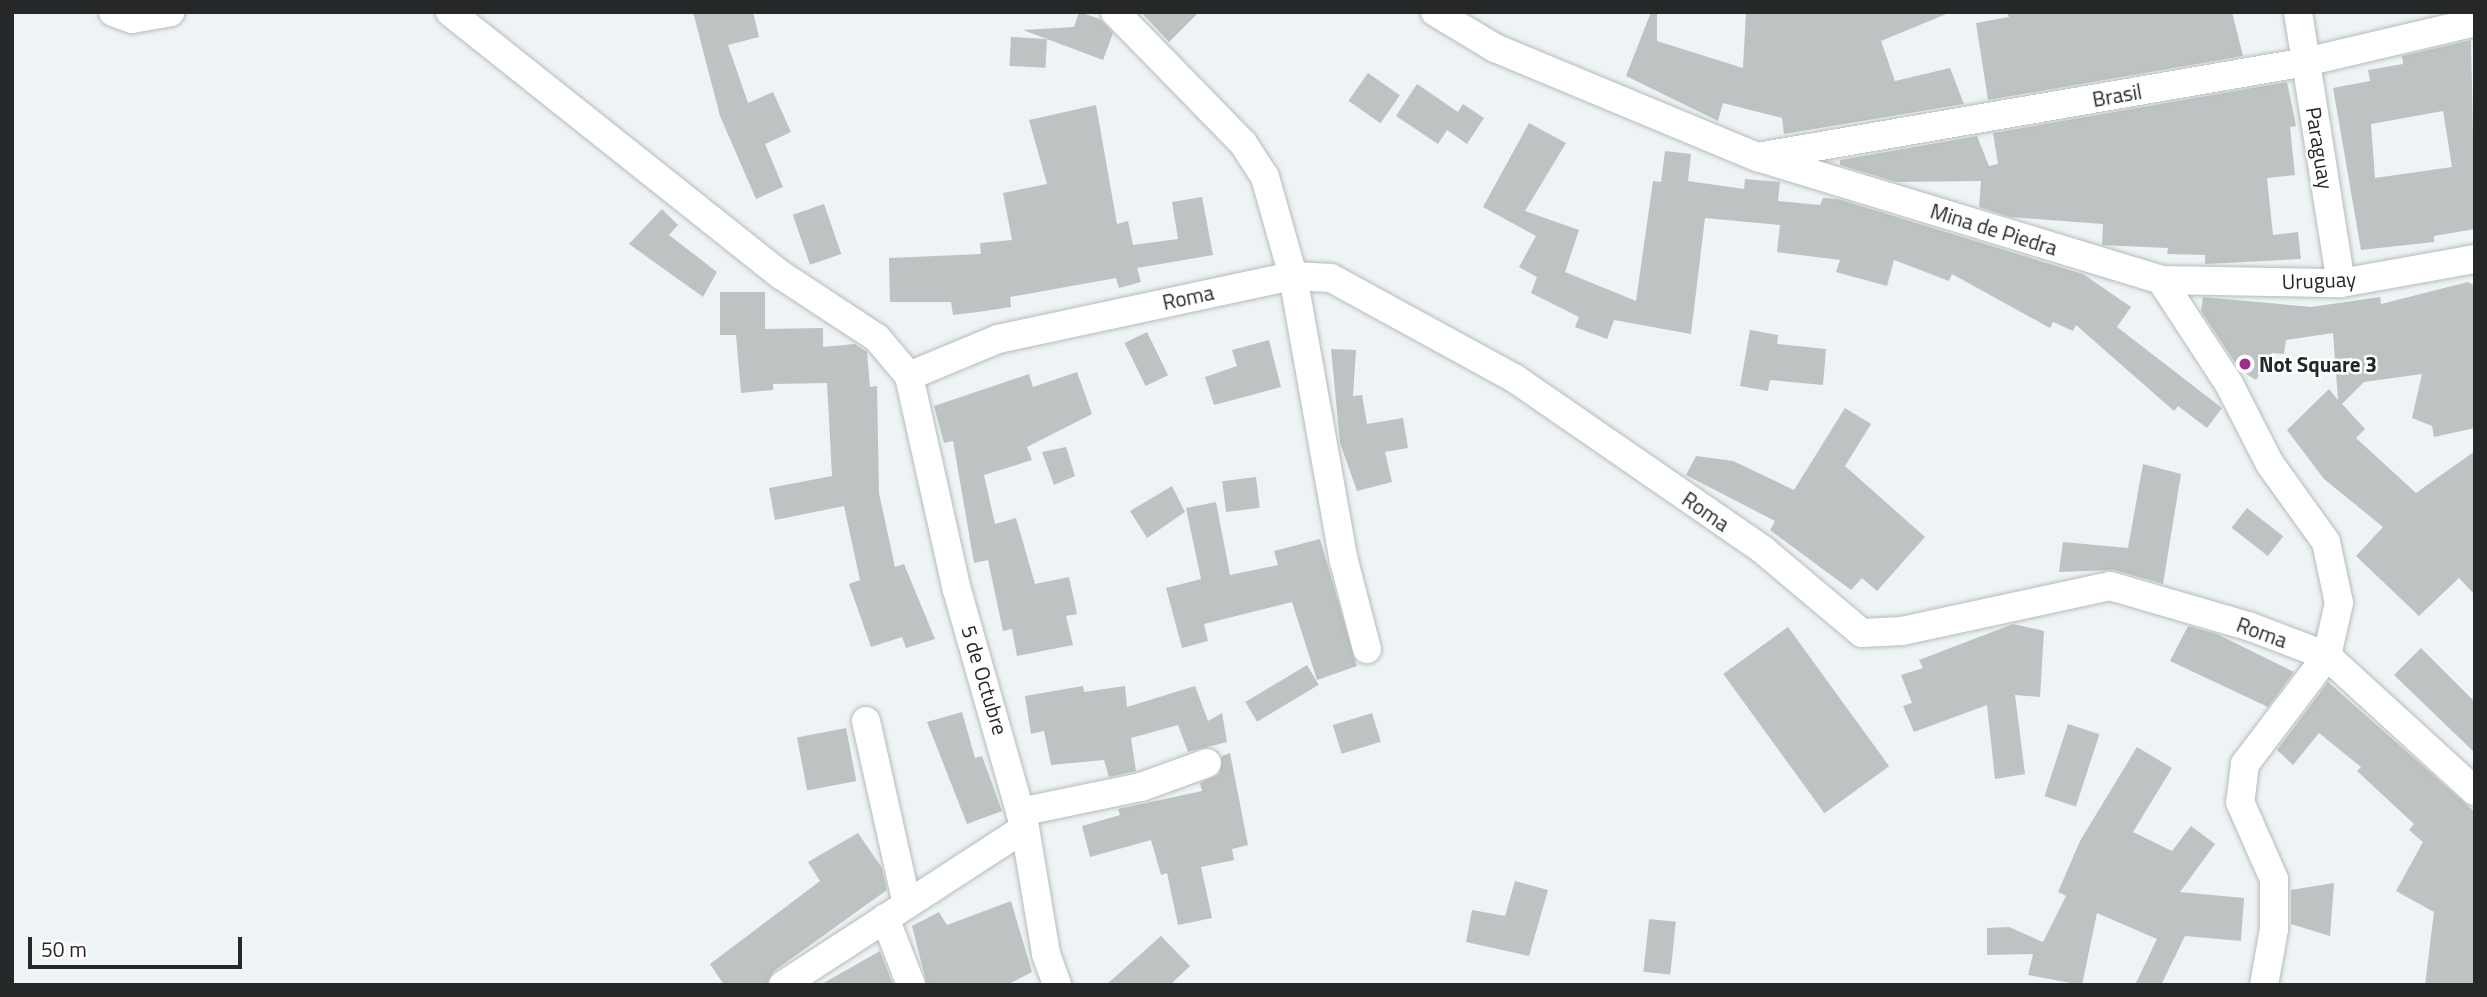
<!DOCTYPE html>
<html>
<head>
<meta charset="utf-8">
<style>
  body { margin:0 }
  #map { position:relative; width:2487px; height:997px; overflow:hidden; background:#eef4f5; font-family:"Titillium Web",sans-serif }
  div>[style] { position:absolute }
  [style*='--x'] { left:calc(var(--x)*1px); top:calc(var(--y)*1px); width:calc(var(--w)*1px); rotate:calc(var(--a)*1deg) }
  .building>* { inset:0; background:#bdc2c3; transform-origin:0 0 }
  .roads { filter:drop-shadow(0 0 2px #b6bbbc) drop-shadow(0 0 2px #b6bbbc) }
  .minor>* { height:28px; margin:-14px; padding:0 14px; transform-origin:14px; border-radius:14px; background:#fff }
  .dots>* { width:19px; height:19px; translate:-50% -50%; box-sizing:border-box; border:4px solid #fff; border-radius:50% }
  span { translate:-50% -50%; white-space:nowrap; text-align:center; line-height:1.15; -webkit-text-stroke:5px #fff; paint-order:stroke }
  .street-label { font-size:21px; color:#252728 }
  .poi-label { font-size:21px; color:#252728; font-weight:700 }
  .left { translate:0 -50%; text-align:left }
  .frame { position:absolute; inset:0; border:14px solid #252728; pointer-events:none }
  .scale { position:absolute; left:28px; top:937px; width:214px; height:32px; box-sizing:border-box; border:4px solid #252728; border-top:0; padding-left:9px; font-size:21px; line-height:24px; white-space:nowrap; color:#252728; -webkit-text-stroke:5px #fff; paint-order:stroke }
</style>
</head>
<body>
<div id="map">
  <div class="building">
    <div style="clip-path:polygon(693px 12px,753px 12px,759px 37px,728px 45px,748px 103px,773px 92px,791px 132px,765px 144px,783px 187px,756px 199px,720px 116px)"></div>
    <div style="clip-path:polygon(1079px 12px,1100px 19px,1113px 33px,1103px 60px,1023px 30px,1074px 27px)"></div>
    <div style="clip-path:polygon(1141px 12px,1199px 12px,1169px 42px)"></div>
    <div style="clip-path:polygon(1651px 12px,1657px 12px,1657px 41px,1743px 68px,1746px 12px,1951px 12px,1881px 41px,1895px 81px,1950px 68px,1964px 104px,1784px 134px,1782px 118px,1723px 103px,1718px 121px,1626px 76px)"></div>
    <div style="clip-path:polygon(2007px 12px,2232px 12px,2243px 56px,1988px 100px,1976px 23px,2009px 17px)"></div>
    <div style="left:1011px;top:37px;width:36px;height:29px;rotate:3deg"></div>
    <div style="clip-path:polygon(evenodd,2471px 40px,2475px 229px,2434px 236px,2434px 242px,2361px 250px,2333px 88px,2370px 81px,2368px 70px,2403px 64px,2402px 56px,2471px 40px,2443px 111px,2452px 167px,2375px 178px,2371px 124px,2443px 111px)"></div>
    <div style="left:1368px;top:73px;width:39px;height:34px;rotate:35deg"></div>
    <div style="clip-path:polygon(2287px 82px,2296px 126px,2290px 127px,2295px 175px,2267px 178px,2273px 235px,2298px 232px,2301px 259px,2205px 264px,2205px 255px,2167px 254px,2168px 248px,2102px 245px,2103px 224px,2010px 217px,1979px 207px,1981px 181px,1896px 182px,1840px 165px,1840px 160px,1977px 136px,1989px 166px,1998px 164px,1993px 133px)"></div>
    <div style="clip-path:polygon(1417px 84px,1458px 112px,1463px 104px,1484px 118px,1467px 144px,1447px 130px,1438px 144px,1396px 116px)"></div>
    <div style="clip-path:polygon(1096px 105px,1117px 224px,1128px 221px,1133px 245px,1178px 239px,1172px 202px,1202px 197px,1213px 255px,1137px 268px,1141px 282px,1119px 288px,1116px 278px,1010px 297px,1011px 307px,978px 312px,953px 315px,951px 302px,890px 302px,889px 258px,981px 254px,980px 243px,1012px 240px,1003px 193px,1047px 184px,1029px 120px)"></div>
    <div style="clip-path:polygon(1529px 123px,1566px 143px,1525px 211px,1579px 230px,1565px 272px,1636px 301px,1653px 181px,1661px 182px,1665px 151px,1691px 154px,1688px 181px,1744px 189px,1745px 179px,1780px 182px,1778px 201px,1820px 205px,1823px 198px,1838px 199px,2083px 274px,2131px 307px,2117px 327px,2222px 408px,2207px 428px,2178px 406px,2174px 411px,2076px 325px,2073px 331px,2053px 322px,2050px 328px,1952px 274px,1949px 281px,1894px 260px,1887px 286px,1836px 272px,1840px 260px,1777px 252px,1780px 225px,1705px 218px,1691px 334px,1614px 320px,1607px 339px,1575px 327px,1579px 317px,1531px 293px,1537px 277px,1519px 267px,1536px 236px,1483px 207px)"></div>
    <div style="left:824px;top:204px;width:53px;height:33px;rotate:71deg"></div>
    <div style="clip-path:polygon(662px 209px,678px 225px,669px 235px,717px 272px,703px 297px,629px 244px)"></div>
    <div style="clip-path:polygon(2468px 282px,2475px 286px,2475px 428px,2434px 437px,2432px 426px,2412px 418px,2422px 374px,2364px 382px,2342px 404px,2365px 429px,2356px 438px,2416px 493px,2475px 451px,2475px 595px,2459px 578px,2419px 616px,2356px 556px,2383px 527px,2324px 479px,2287px 430px,2329px 389px,2338px 400px,2333px 333px,2286px 340px,2284px 354px,2272px 353px,2256px 380px,2240px 370px,2201px 311px,2203px 297px,2311px 307px,2380px 297px,2381px 304px)"></div>
    <div style="clip-path:polygon(720px 292px,765px 292px,765px 329px,823px 328px,823px 347px,855px 344px,867px 352px,870px 387px,877px 386px,879px 493px,895px 567px,904px 564px,935px 639px,906px 648px,902px 637px,871px 647px,849px 584px,860px 580px,844px 506px,775px 520px,769px 488px,832px 476px,827px 383px,773px 384px,773px 390px,741px 393px,736px 335px,720px 335px)"></div>
    <div style="clip-path:polygon(1750px 330px,1778px 335px,1777px 344px,1826px 349px,1823px 385px,1770px 380px,1768px 391px,1740px 386px)"></div>
    <div style="left:1147px;top:332px;width:48px;height:25px;rotate:64deg"></div>
    <div style="clip-path:polygon(1269px 340px,1281px 387px,1214px 405px,1205px 377px,1237px 366px,1232px 350px)"></div>
    <div style="clip-path:polygon(1331px 349px,1356px 350px,1353px 396px,1362px 395px,1367px 424px,1403px 418px,1408px 448px,1385px 452px,1392px 482px,1357px 491px,1340px 443px)"></div>
    <div style="clip-path:polygon(1077px 372px,1092px 414px,1027px 447px,1032px 460px,984px 475px,995px 524px,1016px 518px,1035px 584px,1069px 577px,1077px 614px,1066px 616px,1073px 645px,1017px 656px,1012px 629px,1003px 631px,988px 560px,974px 563px,953px 441px,944px 443px,934px 406px,1029px 374px,1033px 387px)"></div>
    <div style="clip-path:polygon(1845px 408px,1871px 424px,1845px 466px,1925px 537px,1877px 591px,1862px 578px,1851px 590px,1770px 530px,1775px 521px,1686px 475px,1696px 456px,1733px 461px,1794px 490px)"></div>
    <div style="clip-path:polygon(1066px 447px,1075px 476px,1054px 485px,1042px 452px)"></div>
    <div style="clip-path:polygon(2143px 464px,2181px 474px,2163px 584px,2114px 570px,2059px 572px,2063px 542px,2128px 548px)"></div>
    <div style="left:1256px;top:477px;width:31px;height:34px;rotate:83deg"></div>
    <div style="clip-path:polygon(1172px 486px,1185px 512px,1147px 538px,1130px 511px)"></div>
    <div style="clip-path:polygon(1216px 502px,1230px 575px,1278px 565px,1274px 551px,1320px 539px,1357px 666px,1317px 680px,1292px 602px,1204px 624px,1208px 641px,1182px 648px,1166px 588px,1201px 579px,1186px 508px)"></div>
    <div style="left:2247px;top:508px;width:46px;height:25px;rotate:38deg"></div>
    <div style="clip-path:polygon(2013px 624px,2044px 631px,2040px 697px,2015px 695px,2025px 774px,1995px 779px,1987px 705px,1914px 732px,1903px 706px,1912px 703px,1901px 675px,1923px 668px,1919px 660px)"></div>
    <div style="clip-path:polygon(2188px 626px,2217px 634px,2294px 672px,2268px 707px,2170px 661px)"></div>
    <div style="left:1788px;top:627px;width:172px;height:80px;rotate:54deg"></div>
    <div style="clip-path:polygon(2421px 648px,2475px 702px,2475px 753px,2394px 675px)"></div>
    <div style="left:1307px;top:665px;width:23px;height:72px;rotate:59deg"></div>
    <div style="clip-path:polygon(2328px 682px,2475px 812px,2475px 985px,2425px 985px,2434px 912px,2396px 891px,2423px 842px,2409px 830px,2414px 824px,2357px 771px,2361px 767px,2319px 733px,2293px 765px,2277px 750px)"></div>
    <div style="clip-path:polygon(1083px 686px,1084px 692px,1125px 686px,1127px 707px,1195px 686px,1208px 721px,1222px 713px,1227px 742px,1188px 752px,1178px 725px,1131px 738px,1136px 771px,1109px 777px,1104px 760px,1051px 765px,1044px 731px,1031px 734px,1025px 696px)"></div>
    <div style="clip-path:polygon(962px 712px,975px 758px,982px 756px,1002px 811px,967px 824px,927px 722px)"></div>
    <div style="left:1372px;top:713px;width:30px;height:41px;rotate:73deg"></div>
    <div style="left:2068px;top:724px;width:33px;height:76px;rotate:18deg"></div>
    <div style="left:846px;top:728px;width:54px;height:50px;rotate:79deg"></div>
    <div style="clip-path:polygon(2137px 747px,2172px 768px,2133px 832px,2172px 851px,2191px 826px,2215px 844px,2180px 892px,2244px 898px,2241px 941px,2185px 936px,2161px 985px,2135px 985px,2157px 939px,2097px 913px,2082px 985px,2028px 975px,2033px 954px,1987px 955px,1987px 928px,2009px 927px,2043px 942px,2066px 896px,2058px 892px,2080px 841px)"></div>
    <div style="clip-path:polygon(1230px 753px,1248px 845px,1232px 849px,1234px 860px,1201px 867px,1212px 918px,1178px 925px,1167px 873px,1161px 875px,1151px 840px,1090px 857px,1082px 826px,1120px 815px,1118px 809px,1202px 791px,1200px 783px,1219px 774px,1222px 756px)"></div>
    <div style="clip-path:polygon(858px 833px,882px 868px,887px 890px,774px 971px,767px 985px,724px 985px,710px 964px,820px 881px,808px 862px)"></div>
    <div style="clip-path:polygon(1515px 881px,1548px 890px,1529px 956px,1466px 942px,1472px 910px,1505px 916px)"></div>
    <div style="clip-path:polygon(2334px 883px,2330px 936px,2291px 924px,2291px 890px)"></div>
    <div style="clip-path:polygon(1011px 901px,1032px 972px,1007px 985px,927px 985px,912px 926px,939px 912px,947px 925px)"></div>
    <div style="left:1649px;top:919px;width:27px;height:53px;rotate:6deg"></div>
    <div style="clip-path:polygon(1161px 936px,1190px 966px,1170px 985px,1106px 985px)"></div>
    <div style="clip-path:polygon(880px 951px,893px 985px,820px 985px)"></div>
  </div>
  <div class="roads">
    <div class="minor">
      <div style="--x:113;--y:12;--w:20;--a:20"></div>
      <div style="--x:132;--y:19;--w:39;--a:-10"></div>
      <div style="--x:450;--y:12;--w:423;--a:38.5"></div>
      <div style="--x:781;--y:275;--w:115;--a:33.3"></div>
      <div style="--x:877;--y:338;--w:50;--a:49.9"></div>
      <div style="--x:909;--y:376;--w:219;--a:77.4"></div>
      <div style="--x:957;--y:590;--w:248;--a:74.1"></div>
      <div style="--x:1025;--y:828;--w:128;--a:80.5"></div>
      <div style="--x:1046;--y:954;--w:33;--a:70"></div>
      <div style="--x:1115;--y:12;--w:183;--a:45.7"></div>
      <div style="--x:1243;--y:143;--w:40;--a:57.1"></div>
      <div style="--x:1265;--y:177;--w:103;--a:74.2"></div>
      <div style="--x:1293;--y:276;--w:290;--a:79.9"></div>
      <div style="--x:1344;--y:561;--w:91;--a:75.4"></div>
      <div style="--x:1435;--y:12;--w:70;--a:31"></div>
      <div style="--x:1495;--y:48;--w:284;--a:22.6"></div>
      <div style="--x:1757;--y:157;--w:422;--a:16.9"></div>
      <div style="--x:2161;--y:280;--w:124;--a:56.8"></div>
      <div style="--x:2229;--y:384;--w:90;--a:62.9"></div>
      <div style="--x:2270;--y:464;--w:96;--a:54.3"></div>
      <div style="--x:2326;--y:542;--w:62;--a:78"></div>
      <div style="--x:2339;--y:603;--w:54;--a:102.8"></div>
      <div style="--x:2327;--y:656;--w:136;--a:127.2"></div>
      <div style="--x:2245;--y:764;--w:38;--a:97"></div>
      <div style="--x:2240;--y:802;--w:84;--a:66.2"></div>
      <div style="--x:2274;--y:879;--w:50;--a:90"></div>
      <div style="--x:2274;--y:929;--w:57;--a:100.1"></div>
      <div style="--x:2298;--y:12;--w:274;--a:81"></div>
      <div style="--x:1763;--y:156;--w:551;--a:-9.82"></div>
      <div style="--x:2306;--y:62;--w:174;--a:-13.3"></div>
      <div style="--x:2161;--y:280;--w:180;--a:1"></div>
      <div style="--x:2341;--y:283;--w:136;--a:-10.2"></div>
      <div style="--x:909;--y:376;--w:96;--a:-22.6"></div>
      <div style="--x:998;--y:339;--w:302;--a:-12.1"></div>
      <div style="--x:1293;--y:276;--w:38;--a:3"></div>
      <div style="--x:1331;--y:278;--w:209;--a:28.7"></div>
      <div style="--x:1514;--y:378;--w:303;--a:34.6"></div>
      <div style="--x:1763;--y:550;--w:129;--a:40"></div>
      <div style="--x:1862;--y:633;--w:40;--a:-2.9"></div>
      <div style="--x:1902;--y:631;--w:213;--a:-12.2"></div>
      <div style="--x:2110;--y:586;--w:147;--a:16.2"></div>
      <div style="--x:2251;--y:627;--w:81;--a:20.9"></div>
      <div style="--x:2327;--y:656;--w:200;--a:42.4"></div>
      <div style="--x:866;--y:721;--w:188;--a:77.4"></div>
      <div style="--x:1020;--y:812;--w:124;--a:-11.7"></div>
      <div style="--x:1141;--y:787;--w:70;--a:-20"></div>
      <div style="--x:885;--y:918;--w:72;--a:68.8"></div>
      <div style="--x:783;--y:985;--w:288;--a:-33"></div>
    </div>
  </div>
  <div class="dots">
    <div style="left:2245px;top:364px;background:#9e2c88"></div>
  </div>
  <div class="street-label">
    <span style="left:2117px;top:95px;rotate:-10deg">Brasil</span>
    <span style="left:2320px;top:148px;rotate:81deg">Paraguay</span>
    <span style="left:1994px;top:229px;rotate:17deg">Mina de Piedra</span>
    <span style="left:2319px;top:280px;rotate:-2deg">Uruguay</span>
    <span style="left:1188px;top:297px;rotate:-12deg">Roma</span>
    <span style="left:1706px;top:511px;rotate:35deg">Roma</span>
    <span style="left:2262px;top:632px;rotate:20deg">Roma</span>
    <span style="left:985px;top:680px;rotate:73deg">5 de Octubre</span>
  </div>
  <div class="poi-label">
    <span class="left" style="left:2259px;top:364px">Not Square 3</span>
  </div>
  <div class="frame"></div>
  <div class="scale">50 m</div>
</div>
</body>
</html>
